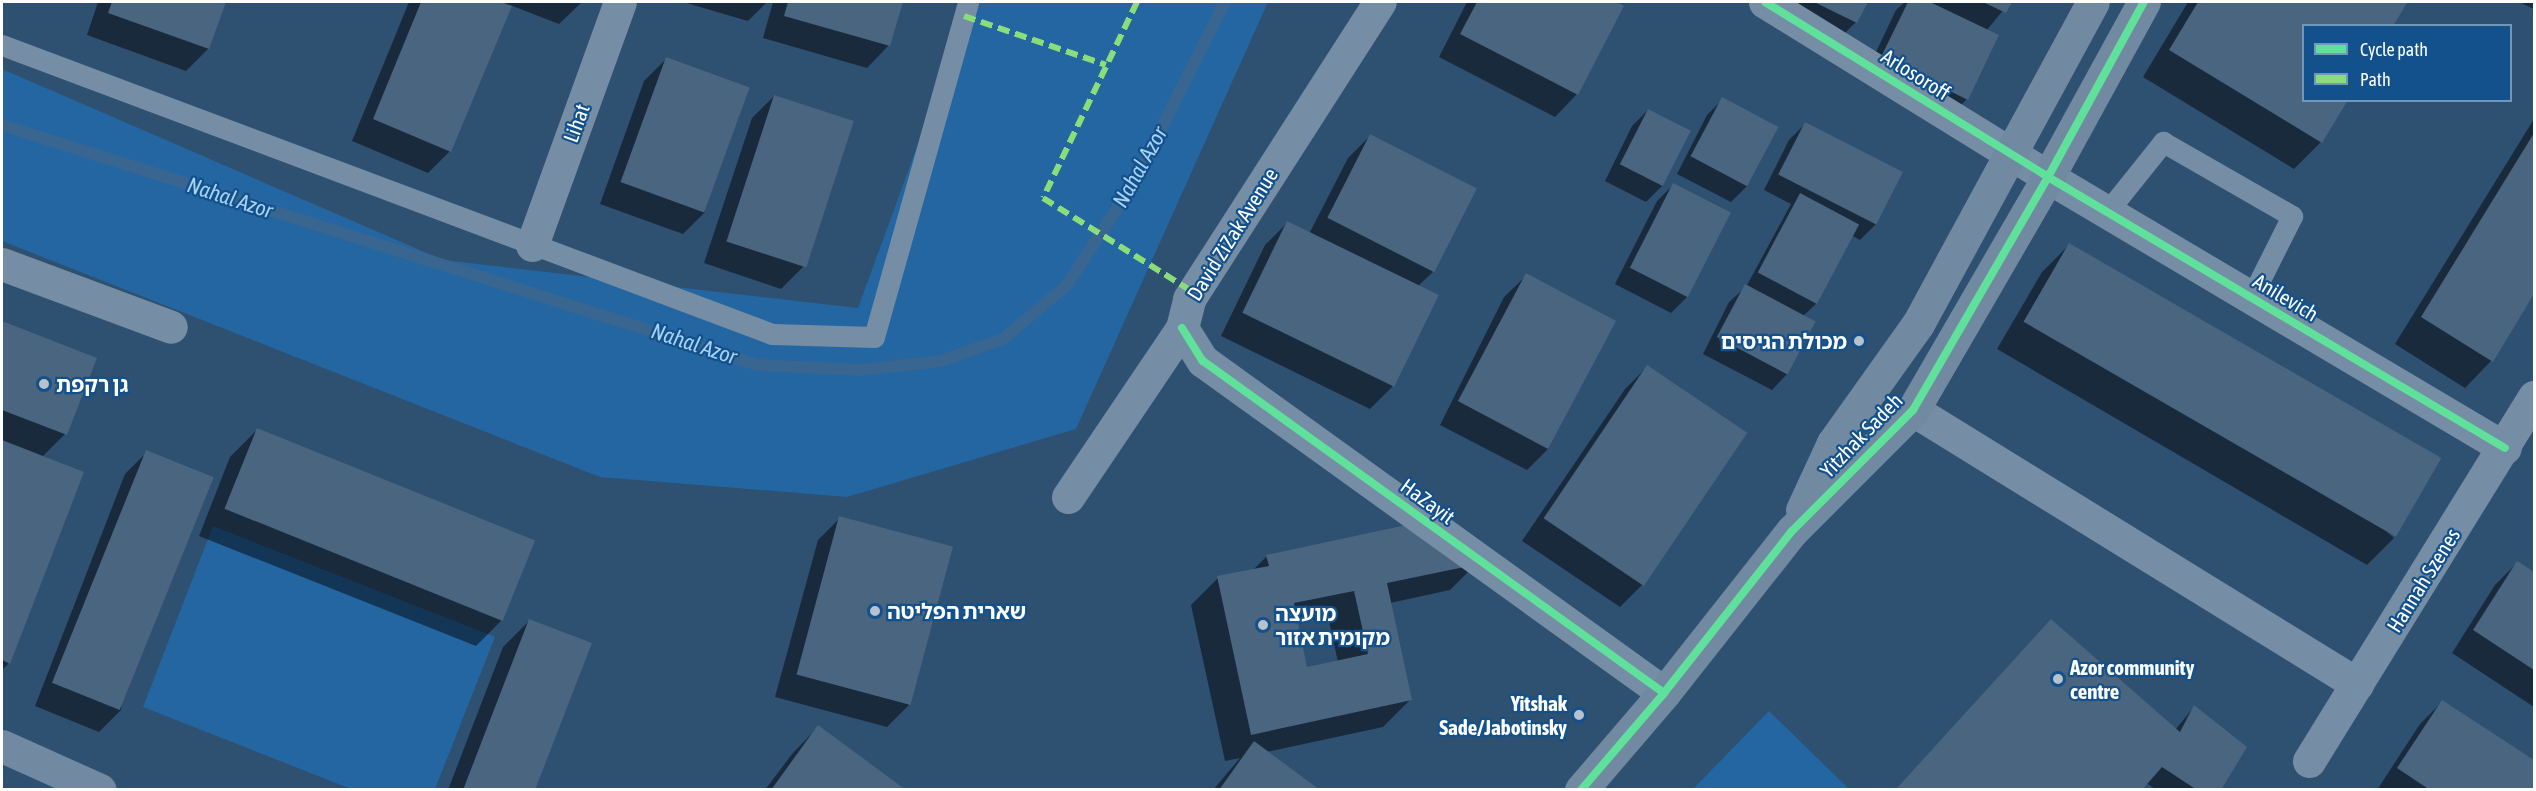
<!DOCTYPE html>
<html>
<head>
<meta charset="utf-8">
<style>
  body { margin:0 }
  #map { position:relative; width:2536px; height:791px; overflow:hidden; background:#2e5071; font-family:"Asap Condensed","Noto Sans Hebrew",sans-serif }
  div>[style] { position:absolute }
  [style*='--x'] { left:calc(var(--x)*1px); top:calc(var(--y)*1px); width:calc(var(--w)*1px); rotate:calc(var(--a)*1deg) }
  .green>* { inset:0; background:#2466a1 }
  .shadow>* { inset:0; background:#0007 }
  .stream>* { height:12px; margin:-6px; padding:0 6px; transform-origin:6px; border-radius:6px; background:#396690 }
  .building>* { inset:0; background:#49657f; transform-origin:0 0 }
  .lane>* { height:21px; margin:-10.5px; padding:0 10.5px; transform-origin:10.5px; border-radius:10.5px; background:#758ea5 }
  .street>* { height:33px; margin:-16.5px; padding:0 16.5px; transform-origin:16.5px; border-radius:16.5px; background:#758ea5 }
  .secondary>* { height:33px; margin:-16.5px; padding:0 16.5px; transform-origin:16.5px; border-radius:16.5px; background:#718aa1 }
  .quiet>* { height:6px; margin-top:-3px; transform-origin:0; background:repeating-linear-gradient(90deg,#8add7b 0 12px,transparent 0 18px) }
  .cycleway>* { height:8px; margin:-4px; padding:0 4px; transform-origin:4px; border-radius:4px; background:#60e19b }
  .dots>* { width:16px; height:16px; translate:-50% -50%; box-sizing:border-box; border:3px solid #13518c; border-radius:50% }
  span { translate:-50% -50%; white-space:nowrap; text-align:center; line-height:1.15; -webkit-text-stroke:4.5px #13518c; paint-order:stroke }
  .street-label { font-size:21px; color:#fff }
  .poi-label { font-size:21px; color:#fff; font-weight:700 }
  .right { translate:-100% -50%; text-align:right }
  .left { translate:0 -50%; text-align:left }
  .water-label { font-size:22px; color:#a7d2f8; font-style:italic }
  .frame { position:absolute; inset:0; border:3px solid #fff; pointer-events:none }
  .legend { position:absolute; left:2302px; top:24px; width:210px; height:78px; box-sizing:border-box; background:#13518c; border:2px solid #7197ba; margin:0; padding:8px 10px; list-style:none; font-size:18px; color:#fff }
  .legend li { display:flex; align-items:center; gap:12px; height:30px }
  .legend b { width:30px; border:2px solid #7197ba }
</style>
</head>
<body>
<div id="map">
  <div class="green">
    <div style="clip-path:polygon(970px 2px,1268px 2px,1076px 429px,847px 497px,600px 477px,2px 241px,2px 69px,443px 260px,858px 308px)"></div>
    <div style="clip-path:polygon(213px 526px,495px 637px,435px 789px,351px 789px,143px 707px)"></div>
    <div style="clip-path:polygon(1769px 711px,1849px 789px,1693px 789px)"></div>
  </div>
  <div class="shadow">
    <div style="clip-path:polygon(98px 2px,225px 2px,208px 49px,186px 71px,87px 35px)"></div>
    <div style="clip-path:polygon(409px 2px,582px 2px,559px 24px,510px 5px,450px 151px,428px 173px,352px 141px)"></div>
    <div style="clip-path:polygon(683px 2px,767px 2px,748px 21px)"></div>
    <div style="clip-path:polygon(773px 2px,902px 2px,889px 45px,867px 68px,763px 38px)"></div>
    <div style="clip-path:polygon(1467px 2px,1613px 2px,1622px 6px,1577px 94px,1555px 117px,1439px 57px)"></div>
    <div style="clip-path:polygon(1747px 2px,1866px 2px,1856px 22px,1834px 44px)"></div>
    <div style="clip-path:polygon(1905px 2px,2010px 2px,1986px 31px,1967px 99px,1951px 115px,1866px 73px,1896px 10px)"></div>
    <div style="clip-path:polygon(2188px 2px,2402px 2px,2405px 3px,2304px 26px,2304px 100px,2321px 142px,2294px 169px,2143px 77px)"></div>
    <div style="clip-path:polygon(2519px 2px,2534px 2px,2534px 9px)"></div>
    <div style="clip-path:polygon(666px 59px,705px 212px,683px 234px,600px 204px,644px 81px)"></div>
    <div style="clip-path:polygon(774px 96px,803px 267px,781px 289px,704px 263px,752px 118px)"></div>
    <div style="clip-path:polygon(1723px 99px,1747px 186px,1731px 202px,1677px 174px,1707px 115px)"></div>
    <div style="clip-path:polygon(1648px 110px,1662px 186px,1646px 202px,1605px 181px,1632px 126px)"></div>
    <div style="clip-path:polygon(2534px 119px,2534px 291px,2491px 361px,2465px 388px,2395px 344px)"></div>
    <div style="clip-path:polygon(1805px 124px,1876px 224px,1860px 240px,1851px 235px,1817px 303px,1803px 316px,1787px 374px,1772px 390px,1703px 354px,1729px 302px,1746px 287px,1791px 204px,1764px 190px,1789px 140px)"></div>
    <div style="clip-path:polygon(1370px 136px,1433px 272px,1417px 287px,1392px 387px,1370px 409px,1221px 336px,1265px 245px,1287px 223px,1309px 234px,1348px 158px)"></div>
    <div style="clip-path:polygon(1673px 185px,1687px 297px,1671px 313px,1615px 284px,1657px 201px)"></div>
    <div style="clip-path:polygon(2069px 245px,2394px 538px,2367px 565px,1997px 349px,2042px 272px)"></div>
    <div style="clip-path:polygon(1527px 275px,1549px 448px,1527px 470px,1440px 425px,1504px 297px)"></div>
    <div style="clip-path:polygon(2px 323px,95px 359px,65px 434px,42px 457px,9px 663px,2px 670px)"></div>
    <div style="clip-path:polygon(1647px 367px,1642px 585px,1620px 607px,1522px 541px,1625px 389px)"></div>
    <div style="clip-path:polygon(257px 430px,503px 619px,476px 646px,199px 536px,230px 457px)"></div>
    <div style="clip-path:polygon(147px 452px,121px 710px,99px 732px,35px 706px,125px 474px)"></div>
    <div style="clip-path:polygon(840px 518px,909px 705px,887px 727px,775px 697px,818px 540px)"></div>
    <div style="clip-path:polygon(evenodd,1267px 556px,1476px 564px,1450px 590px,1390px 603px,1410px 700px,1383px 727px,1266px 752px,1317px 790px,1213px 790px,1240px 758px,1225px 761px,1191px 605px,1218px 578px,1252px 571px,1267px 556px,1328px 617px,1338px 662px,1306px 669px,1296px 623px,1328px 617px)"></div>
    <div style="clip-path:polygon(2517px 563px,2534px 574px,2534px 707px,2452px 653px,2495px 585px)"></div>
    <div style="clip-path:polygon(530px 620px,533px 790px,448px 790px,503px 647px)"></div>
    <div style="clip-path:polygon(2051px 621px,2175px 730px,2194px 707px,2219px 790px,2157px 790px,2146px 783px,2140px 790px,1895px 790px)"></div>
    <div style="clip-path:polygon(2442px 702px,2534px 762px,2534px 790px,2377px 790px,2420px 724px)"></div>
    <div style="clip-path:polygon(818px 727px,903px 790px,765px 790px,792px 754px)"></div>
  </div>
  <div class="stream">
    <div style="--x:2;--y:125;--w:793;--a:17.61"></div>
    <div style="--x:758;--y:365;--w:104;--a:2.8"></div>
    <div style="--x:862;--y:370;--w:80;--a:-6.5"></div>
    <div style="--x:941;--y:361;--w:66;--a:-19.5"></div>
    <div style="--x:1003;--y:339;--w:84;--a:-40.2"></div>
    <div style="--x:1067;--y:285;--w:121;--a:-56.8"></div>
    <div style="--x:1133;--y:184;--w:204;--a:-63.2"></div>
  </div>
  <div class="building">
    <div style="clip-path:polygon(112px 2px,226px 2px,209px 49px,108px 13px)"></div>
    <div style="clip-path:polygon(421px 2px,501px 2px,512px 6px,451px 152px,373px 119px)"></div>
    <div style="clip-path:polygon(788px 2px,903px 2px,890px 46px,784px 16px)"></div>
    <div style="clip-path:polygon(1477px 2px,1616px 2px,1624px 6px,1578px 95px,1460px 34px)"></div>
    <div style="clip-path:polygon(1814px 2px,1868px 2px,1857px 23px)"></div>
    <div style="clip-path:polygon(1908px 2px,1930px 2px,1999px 35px,1968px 100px,1881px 57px)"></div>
    <div style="clip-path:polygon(1983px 2px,2012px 2px,2006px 13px)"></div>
    <div style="clip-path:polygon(2198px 2px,2405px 2px,2407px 3px,2393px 26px,2304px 26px,2304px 100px,2348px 100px,2322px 143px,2169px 50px)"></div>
    <div style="left:666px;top:57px;width:89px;height:133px;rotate:20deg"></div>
    <div style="left:774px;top:95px;width:84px;height:154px;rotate:18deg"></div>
    <div style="left:1722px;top:97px;width:64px;height:67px;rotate:28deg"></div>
    <div style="left:1648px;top:109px;width:48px;height:62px;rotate:27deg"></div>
    <div style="left:1805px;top:122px;width:110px;height:59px;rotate:27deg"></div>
    <div style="clip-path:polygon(2534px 133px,2534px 294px,2493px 362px,2421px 317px)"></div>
    <div style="left:1370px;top:134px;width:120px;height:94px;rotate:27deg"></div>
    <div style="left:1673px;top:183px;width:65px;height:95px;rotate:27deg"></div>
    <div style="left:1800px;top:193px;width:67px;height:90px;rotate:28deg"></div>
    <div style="left:1287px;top:221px;width:169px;height:102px;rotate:26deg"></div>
    <div style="left:2069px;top:243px;width:430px;height:91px;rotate:30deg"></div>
    <div style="left:1526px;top:273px;width:102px;height:145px;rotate:28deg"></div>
    <div style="left:1745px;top:284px;width:80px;height:60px;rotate:28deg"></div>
    <div style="clip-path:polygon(2px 321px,97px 358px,67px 435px,2px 410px)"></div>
    <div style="left:1647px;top:365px;width:121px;height:185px;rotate:34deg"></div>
    <div style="left:257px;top:428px;width:300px;height:87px;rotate:22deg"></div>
    <div style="clip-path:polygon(2px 440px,84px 472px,10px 664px,2px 660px)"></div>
    <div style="left:146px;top:450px;width:73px;height:251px;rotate:22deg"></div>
    <div style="left:839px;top:516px;width:118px;height:164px;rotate:15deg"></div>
    <div style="clip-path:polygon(evenodd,1420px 522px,1479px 564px,1387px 583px,1412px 700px,1251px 735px,1217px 576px,1269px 566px,1266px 555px,1420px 522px,1354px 591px,1368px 654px,1307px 667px,1294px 603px,1354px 591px)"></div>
    <div style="clip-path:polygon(2517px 561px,2534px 572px,2534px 670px,2473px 630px)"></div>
    <div style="clip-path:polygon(529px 619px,592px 643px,535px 790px,463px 790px)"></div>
    <div style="clip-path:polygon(2051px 619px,2180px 732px,2194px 705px,2247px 747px,2221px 790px,2197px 790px,2162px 767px,2142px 790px,1895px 790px)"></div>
    <div style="clip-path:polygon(2442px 700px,2534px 760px,2534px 790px,2430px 790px,2397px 768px)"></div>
    <div style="clip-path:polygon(818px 725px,906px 790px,771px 790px)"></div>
    <div style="clip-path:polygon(1254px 741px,1320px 790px,1219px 790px)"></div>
  </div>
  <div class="lane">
    <div style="--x:2;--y:45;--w:822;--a:20.57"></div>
    <div style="--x:772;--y:334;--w:102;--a:1.7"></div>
    <div style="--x:874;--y:337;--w:348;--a:-74.3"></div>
    <div style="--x:2107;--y:212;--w:90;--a:-51.3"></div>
    <div style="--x:2163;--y:142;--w:149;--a:29.8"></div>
    <div style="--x:2292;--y:216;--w:92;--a:116.6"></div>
  </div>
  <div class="street">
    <div style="--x:1765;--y:2;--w:333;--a:31.7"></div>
    <div style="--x:2048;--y:177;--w:531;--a:30.67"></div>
    <div style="--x:532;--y:245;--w:258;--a:-70.1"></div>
    <div style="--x:2;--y:264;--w:180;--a:20.4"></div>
    <div style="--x:1182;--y:328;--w:39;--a:58"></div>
    <div style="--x:1203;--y:361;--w:568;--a:35.76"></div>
    <div style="--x:1913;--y:410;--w:522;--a:31.68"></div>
    <div style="--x:1068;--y:497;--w:204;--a:-56"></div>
    <div style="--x:1182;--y:328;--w:30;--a:-76"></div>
    <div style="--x:1189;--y:299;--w:353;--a:-57.3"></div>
    <div style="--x:2309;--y:761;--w:428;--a:-58.3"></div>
  </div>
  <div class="secondary">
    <div style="--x:1802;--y:510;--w:74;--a:-65.2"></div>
    <div style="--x:1833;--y:443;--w:146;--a:-54.5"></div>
    <div style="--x:1918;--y:324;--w:366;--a:-61.5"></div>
    <div style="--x:2;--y:746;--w:107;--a:24.2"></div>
    <div style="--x:1581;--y:790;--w:128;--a:-49.4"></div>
    <div style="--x:1664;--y:693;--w:206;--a:-51.7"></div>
    <div style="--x:1792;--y:531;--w:171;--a:-45"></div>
    <div style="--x:1913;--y:410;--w:269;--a:-59.9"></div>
    <div style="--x:2048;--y:177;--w:200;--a:-61.3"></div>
  </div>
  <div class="quiet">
    <div style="--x:1137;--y:2;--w:217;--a:115.6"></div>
    <div style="--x:1043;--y:198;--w:177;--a:32.1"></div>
    <div style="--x:964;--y:16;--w:150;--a:19"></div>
  </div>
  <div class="cycleway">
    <div style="--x:1765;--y:2;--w:333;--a:31.7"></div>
    <div style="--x:2048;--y:177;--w:531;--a:30.67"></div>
    <div style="--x:1182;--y:328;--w:39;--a:58"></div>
    <div style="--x:1203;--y:361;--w:568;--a:35.76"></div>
    <div style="--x:1581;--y:790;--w:128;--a:-49.4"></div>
    <div style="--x:1664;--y:693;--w:206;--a:-51.7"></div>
    <div style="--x:1792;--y:531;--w:171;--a:-45"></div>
    <div style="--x:1913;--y:410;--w:269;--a:-59.9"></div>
    <div style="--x:2048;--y:177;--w:200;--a:-61.3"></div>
  </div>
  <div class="dots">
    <div style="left:1859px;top:341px;background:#b6c2cd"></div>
    <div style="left:44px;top:384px;background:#b6c2cd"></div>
    <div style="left:875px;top:611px;background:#b6c2cd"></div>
    <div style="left:1263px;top:625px;background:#b6c2cd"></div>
    <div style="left:2058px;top:679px;background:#b6c2cd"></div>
    <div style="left:1579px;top:715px;background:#b6c2cd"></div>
  </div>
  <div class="street-label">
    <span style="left:1916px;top:74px;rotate:32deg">Arlosoroff</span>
    <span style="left:576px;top:123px;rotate:-70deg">Lihat</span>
    <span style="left:1232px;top:234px;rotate:-58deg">David ZiZak Avenue</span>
    <span style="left:2286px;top:297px;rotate:31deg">Anilevich</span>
    <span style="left:1861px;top:435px;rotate:-46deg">Yitzhak Sadeh</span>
    <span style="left:1428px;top:501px;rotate:36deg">HaZayit</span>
    <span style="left:2423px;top:580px;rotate:-58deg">Hannah Szenes</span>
  </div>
  <div class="poi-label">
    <span class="right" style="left:1847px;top:341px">מכולת הגיסים</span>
    <span class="left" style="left:56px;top:384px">גן רקפת</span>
    <span class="left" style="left:887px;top:611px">שארית הפליטה</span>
    <span class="left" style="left:1275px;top:625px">מועצה<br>מקומית אזור</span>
    <span class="left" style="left:2070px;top:679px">Azor community<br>centre</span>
    <span class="right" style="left:1567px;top:715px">Yitshak<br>Sade/Jabotinsky</span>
  </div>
  <div class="water-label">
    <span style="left:1140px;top:167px;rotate:-61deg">Nahal Azor</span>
    <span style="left:230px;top:198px;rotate:18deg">Nahal Azor</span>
    <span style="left:694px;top:344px;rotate:18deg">Nahal Azor</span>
  </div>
  <div class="frame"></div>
  <ul class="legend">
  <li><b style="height:8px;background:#60e19b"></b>Cycle path</li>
  <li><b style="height:8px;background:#8add7b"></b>Path</li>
  </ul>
</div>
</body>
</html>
